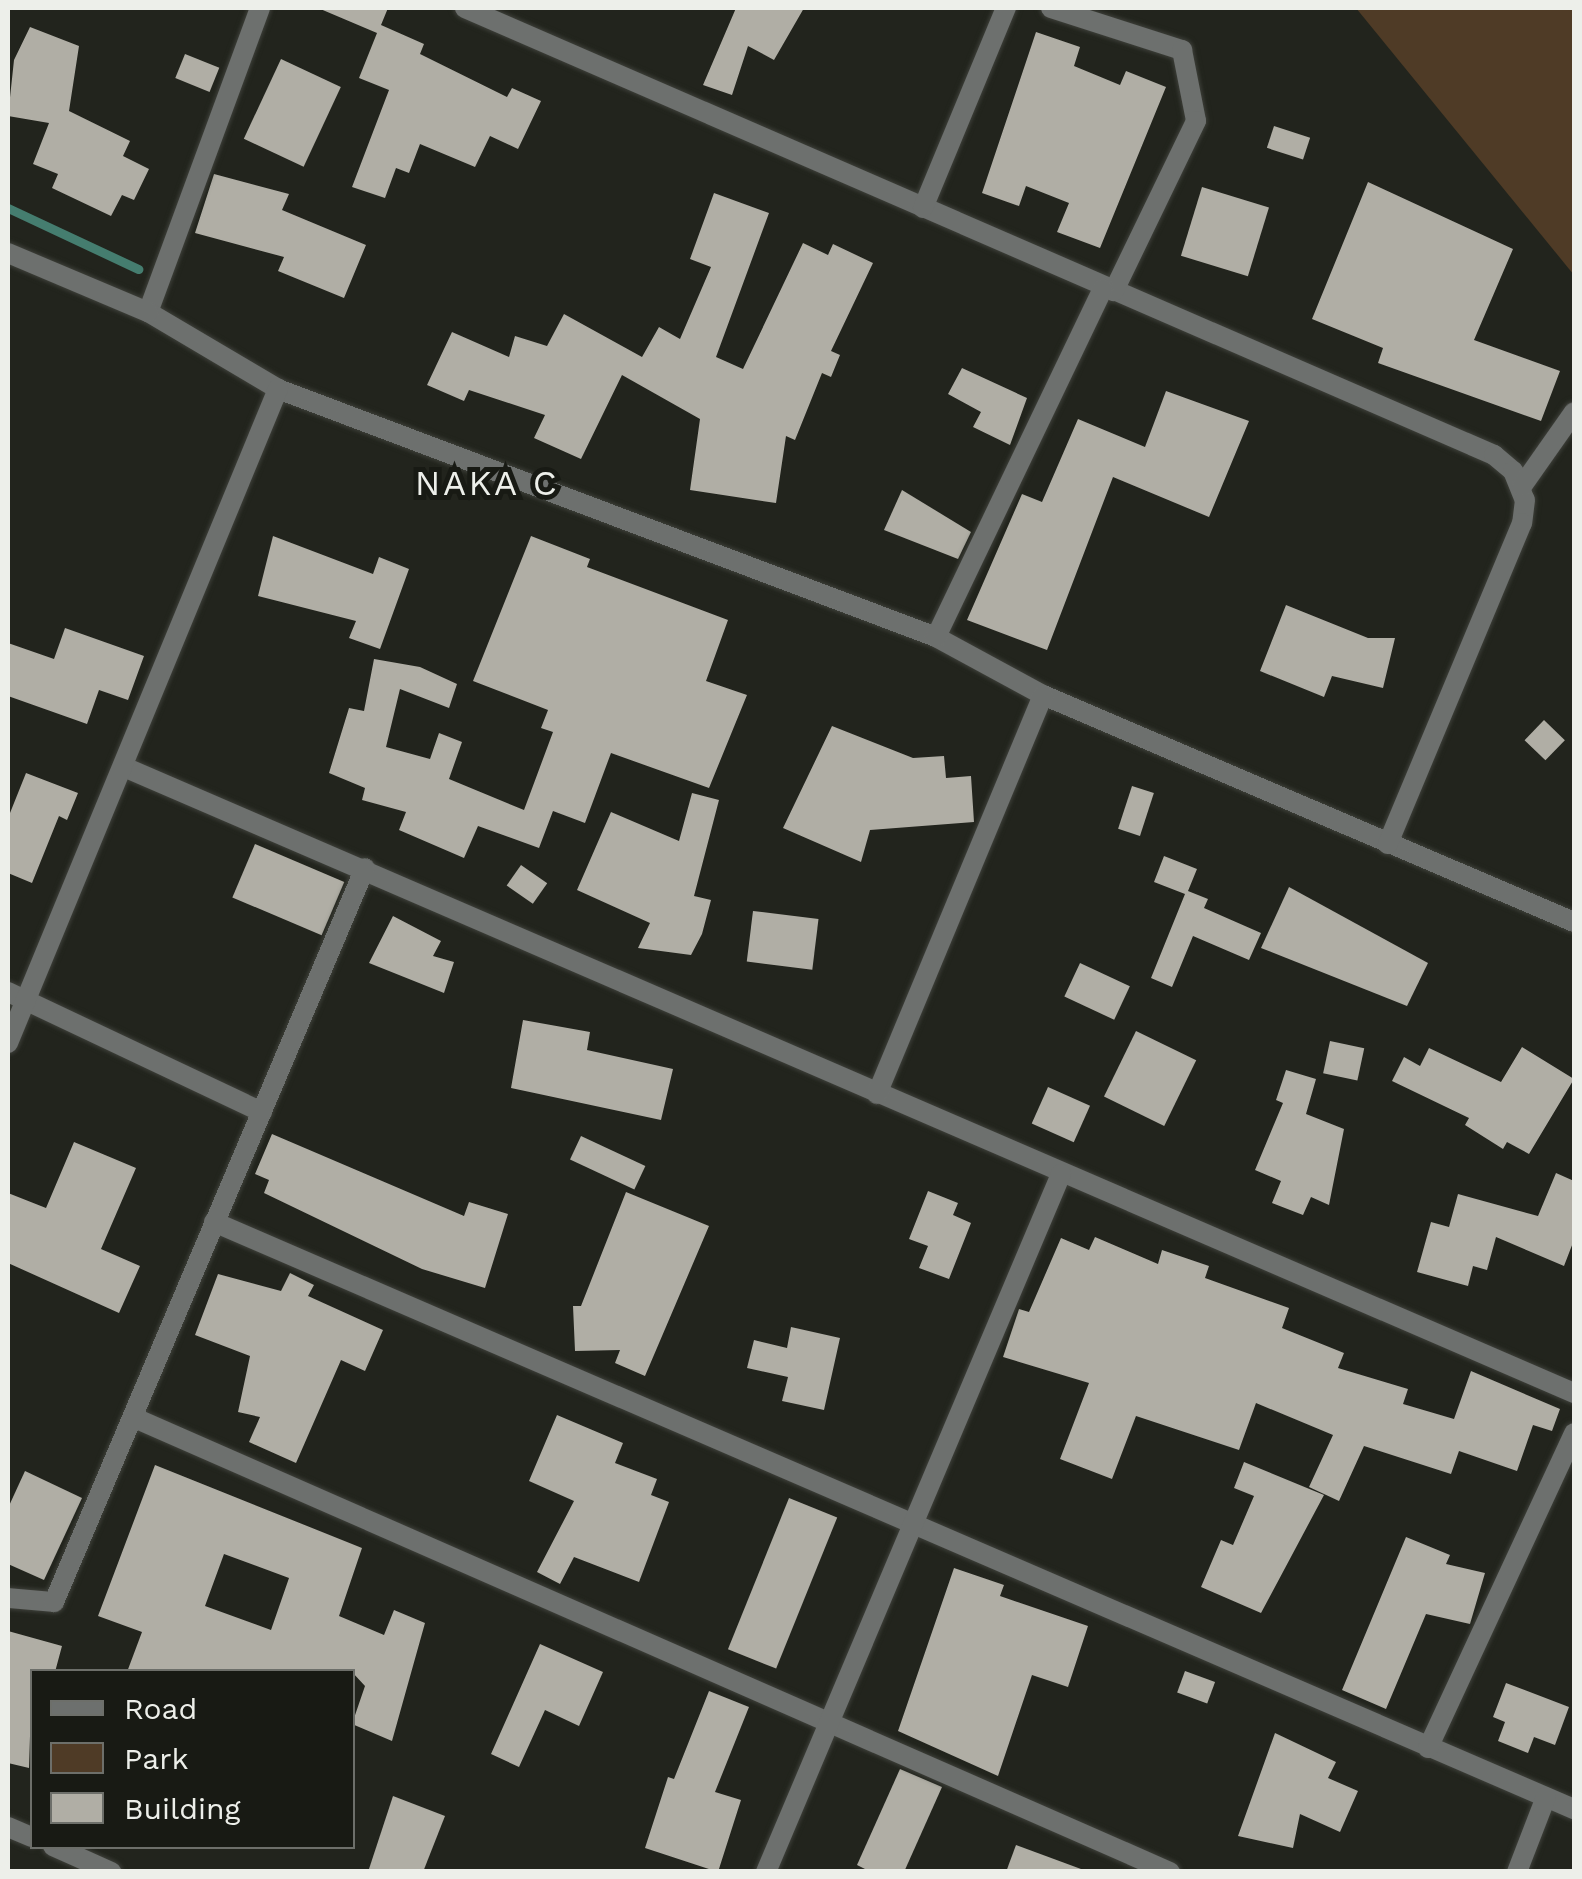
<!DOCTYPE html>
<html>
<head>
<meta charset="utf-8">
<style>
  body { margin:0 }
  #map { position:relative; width:1582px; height:1879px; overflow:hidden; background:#22241d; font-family:"Work Sans",sans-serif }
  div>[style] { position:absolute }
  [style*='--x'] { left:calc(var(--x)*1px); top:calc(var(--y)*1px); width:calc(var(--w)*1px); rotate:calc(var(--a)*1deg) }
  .green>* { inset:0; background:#4f3b26 }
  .stream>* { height:9px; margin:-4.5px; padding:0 4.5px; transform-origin:4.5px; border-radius:4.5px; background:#457d6f }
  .building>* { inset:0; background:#b0aea5; transform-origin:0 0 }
  .roads { filter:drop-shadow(0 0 2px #3e403a) drop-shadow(0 0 2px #3e403a) }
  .minor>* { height:20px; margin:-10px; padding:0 10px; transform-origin:10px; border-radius:10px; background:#6d706e }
  .tertiary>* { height:20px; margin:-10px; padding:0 10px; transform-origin:10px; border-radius:10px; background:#6d706e }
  span { translate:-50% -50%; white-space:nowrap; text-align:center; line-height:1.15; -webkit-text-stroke:10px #181a14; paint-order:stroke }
  .quarter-label { font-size:35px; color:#edefea; letter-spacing:2.5px }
  .frame { position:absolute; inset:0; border:10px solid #edefea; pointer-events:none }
  .legend { position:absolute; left:30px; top:1669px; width:325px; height:180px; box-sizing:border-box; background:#181a14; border:2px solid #6d6f6a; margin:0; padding:12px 18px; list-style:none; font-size:30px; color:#edefea }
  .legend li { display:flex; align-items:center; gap:20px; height:50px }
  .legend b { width:50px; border:2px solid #6d6f6a }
</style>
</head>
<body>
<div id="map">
  <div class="green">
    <div style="clip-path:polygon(1356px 8px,1574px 8px,1574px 275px)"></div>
  </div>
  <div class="stream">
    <div style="--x:8;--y:208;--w:144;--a:25.1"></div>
  </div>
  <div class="building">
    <div style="clip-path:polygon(318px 8px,388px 8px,381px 25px,424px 44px,420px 54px,507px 97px,512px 88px,541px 101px,518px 149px,490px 136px,475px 167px,420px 144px,409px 173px,396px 168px,385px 198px,352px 187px,389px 90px,359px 78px,377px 33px)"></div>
    <div style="clip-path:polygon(736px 8px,804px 8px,774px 60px,748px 46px,732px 95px,703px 85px)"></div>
    <div style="clip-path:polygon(30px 27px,79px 46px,69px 111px,130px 141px,123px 156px,149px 169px,134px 200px,122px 195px,111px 216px,52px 188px,58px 174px,33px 164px,49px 123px,8px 116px,14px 60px)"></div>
    <div style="clip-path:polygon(1036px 32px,1080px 47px,1074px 66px,1120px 85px,1126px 71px,1166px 87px,1100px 248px,1057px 232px,1069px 203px,1026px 186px,1019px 206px,982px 193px)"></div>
    <div style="left:185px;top:54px;width:37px;height:26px;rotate:22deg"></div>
    <div style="left:281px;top:59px;width:66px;height:88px;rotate:25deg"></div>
    <div style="left:1274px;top:126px;width:38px;height:23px;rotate:18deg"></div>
    <div style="clip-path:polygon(214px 174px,289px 194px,282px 210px,366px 245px,344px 298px,278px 271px,284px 257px,195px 233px)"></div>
    <div style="clip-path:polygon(1368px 182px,1513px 249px,1474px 340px,1560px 371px,1541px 421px,1378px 363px,1383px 348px,1312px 319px)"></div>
    <div style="left:1202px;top:187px;width:70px;height:72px;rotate:17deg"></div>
    <div style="clip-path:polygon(714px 193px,769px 213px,716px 357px,743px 369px,803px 243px,828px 255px,833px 244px,873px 263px,831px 351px,840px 355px,831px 377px,822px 373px,795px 440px,786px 436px,776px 503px,690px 490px,700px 419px,622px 375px,581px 459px,534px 438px,545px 415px,469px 390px,464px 401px,427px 385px,452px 332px,509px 357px,515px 336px,547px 346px,564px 314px,642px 357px,659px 327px,680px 339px,711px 267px,690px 259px)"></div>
    <div style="clip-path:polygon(962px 368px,1027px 398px,1010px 445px,973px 427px,981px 412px,948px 394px)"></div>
    <div style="clip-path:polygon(1166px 391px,1249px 421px,1209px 517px,1113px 477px,1047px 650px,967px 620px,1022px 494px,1042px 502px,1078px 419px,1145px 447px)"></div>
    <div style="clip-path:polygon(902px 490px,971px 532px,958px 559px,884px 530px)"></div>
    <div style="clip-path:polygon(273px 536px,373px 574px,379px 557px,409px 569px,380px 649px,349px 638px,356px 621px,258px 596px)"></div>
    <div style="clip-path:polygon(531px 536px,590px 559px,587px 567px,728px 620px,706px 681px,747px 695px,709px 788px,611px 753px,585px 823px,553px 811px,539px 848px,478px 826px,464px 858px,399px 830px,406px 812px,362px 800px,365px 788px,329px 773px,349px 708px,364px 711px,374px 659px,420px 667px,457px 684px,449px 708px,400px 689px,386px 747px,430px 759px,439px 733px,462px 742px,449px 779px,524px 810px,553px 732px,541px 728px,548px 710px,473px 681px)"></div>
    <div style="clip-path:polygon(1286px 605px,1368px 638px,1395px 638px,1383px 688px,1332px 676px,1324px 697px,1260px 671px)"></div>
    <div style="clip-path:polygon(65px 628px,144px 656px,128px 700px,99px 690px,87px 724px,8px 696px,8px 643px,54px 659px)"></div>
    <div style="left:1544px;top:720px;width:29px;height:28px;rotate:44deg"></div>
    <div style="clip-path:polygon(832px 726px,913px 758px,944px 756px,946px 778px,971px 776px,974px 822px,870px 830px,861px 862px,783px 828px)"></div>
    <div style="clip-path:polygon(26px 773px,78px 793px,67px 820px,59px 816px,32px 883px,8px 873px,8px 818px)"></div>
    <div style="left:1132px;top:786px;width:23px;height:45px;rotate:18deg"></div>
    <div style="clip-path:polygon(692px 793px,719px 800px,694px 896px,711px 900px,702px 934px,691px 955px,638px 948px,650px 923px,577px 890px,611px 812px,679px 841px)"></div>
    <div style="left:255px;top:844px;width:97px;height:58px;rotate:23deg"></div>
    <div style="clip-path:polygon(1164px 856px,1197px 869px,1188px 891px,1208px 899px,1204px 908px,1261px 933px,1249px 960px,1193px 936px,1172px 987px,1151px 978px,1185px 894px,1154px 882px)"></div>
    <div style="left:521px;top:865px;width:32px;height:25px;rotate:35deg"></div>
    <div style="clip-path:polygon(1289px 887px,1428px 963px,1407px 1006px,1261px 948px)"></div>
    <div style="left:753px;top:911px;width:66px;height:51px;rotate:7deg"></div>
    <div style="clip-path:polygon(393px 916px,441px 941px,433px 956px,454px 962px,444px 993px,369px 963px)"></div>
    <div style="left:1080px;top:963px;width:55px;height:37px;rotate:25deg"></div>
    <div style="clip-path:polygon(523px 1020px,590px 1032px,587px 1050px,673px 1069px,661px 1120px,511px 1088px)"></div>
    <div style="left:1136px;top:1031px;width:67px;height:73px;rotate:26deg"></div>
    <div style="left:1330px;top:1041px;width:35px;height:33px;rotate:12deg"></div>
    <div style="clip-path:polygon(1522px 1047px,1574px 1079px,1529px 1154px,1507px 1142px,1503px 1149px,1465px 1125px,1469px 1118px,1392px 1081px,1404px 1057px,1420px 1066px,1429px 1048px,1501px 1082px)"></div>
    <div style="clip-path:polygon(1286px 1070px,1316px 1079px,1306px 1114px,1344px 1129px,1329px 1205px,1311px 1197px,1303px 1215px,1272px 1203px,1281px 1181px,1255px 1170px,1283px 1103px,1276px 1100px)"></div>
    <div style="left:1048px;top:1087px;width:46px;height:40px;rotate:24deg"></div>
    <div style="clip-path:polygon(272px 1134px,464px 1216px,469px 1202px,508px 1214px,485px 1288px,422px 1269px,264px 1193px,269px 1180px,255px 1174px)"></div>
    <div style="left:581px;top:1136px;width:71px;height:26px;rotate:25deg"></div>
    <div style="clip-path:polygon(74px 1142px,136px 1168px,101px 1249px,140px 1266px,119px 1313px,8px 1263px,8px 1193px,46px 1208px)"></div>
    <div style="clip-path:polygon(1556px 1173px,1574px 1181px,1574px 1240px,1564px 1266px,1496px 1237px,1487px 1270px,1473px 1266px,1468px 1286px,1417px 1272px,1431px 1222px,1449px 1227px,1458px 1194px,1538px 1216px)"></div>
    <div style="clip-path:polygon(928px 1191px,958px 1203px,953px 1215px,971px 1223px,949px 1279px,919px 1268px,928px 1246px,909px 1239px)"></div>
    <div style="clip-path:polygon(626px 1192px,709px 1226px,645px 1376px,615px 1363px,620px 1350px,575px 1351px,573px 1306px,581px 1306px)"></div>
    <div style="clip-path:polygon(1095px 1237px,1158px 1264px,1162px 1250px,1209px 1266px,1205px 1278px,1289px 1308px,1282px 1328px,1344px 1353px,1338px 1368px,1408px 1389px,1403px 1404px,1454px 1419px,1471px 1371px,1560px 1409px,1552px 1431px,1533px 1425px,1517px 1471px,1459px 1451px,1451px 1474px,1364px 1446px,1339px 1501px,1309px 1487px,1333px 1435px,1256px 1403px,1239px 1450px,1136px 1416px,1112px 1479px,1060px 1459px,1089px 1383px,1003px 1357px,1019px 1309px,1029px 1312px,1061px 1238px,1089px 1250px)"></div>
    <div style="clip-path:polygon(290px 1273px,314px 1285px,308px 1296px,383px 1330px,365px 1371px,341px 1360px,296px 1463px,249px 1442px,260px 1417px,238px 1412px,250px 1356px,195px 1335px,218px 1274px,281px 1291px)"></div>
    <div style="clip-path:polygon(791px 1327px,840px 1338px,824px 1410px,782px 1401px,788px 1377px,747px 1368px,754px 1340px,787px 1348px)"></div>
    <div style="clip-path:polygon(557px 1415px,623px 1443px,615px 1463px,657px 1479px,651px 1495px,669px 1502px,639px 1582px,574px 1557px,560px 1584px,537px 1572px,574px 1501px,529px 1481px)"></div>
    <div style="clip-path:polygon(1244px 1462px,1324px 1495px,1261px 1613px,1201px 1587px,1221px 1540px,1233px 1545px,1254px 1496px,1234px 1488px)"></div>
    <div style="clip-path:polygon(evenodd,155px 1465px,362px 1548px,339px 1616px,384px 1635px,394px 1610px,425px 1623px,392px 1741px,352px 1724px,365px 1686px,352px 1672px,127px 1672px,142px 1632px,98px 1616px,155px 1465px,224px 1554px,289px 1578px,271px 1630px,205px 1606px,224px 1554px)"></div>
    <div style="clip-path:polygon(25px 1471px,82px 1498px,44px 1580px,8px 1564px,8px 1508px)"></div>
    <div style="left:789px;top:1498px;width:52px;height:163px;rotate:22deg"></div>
    <div style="clip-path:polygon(1406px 1537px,1450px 1555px,1446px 1564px,1485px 1573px,1470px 1624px,1426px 1614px,1386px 1709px,1342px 1690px)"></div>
    <div style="clip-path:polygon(954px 1568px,1004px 1585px,1000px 1596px,1088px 1626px,1068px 1687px,1032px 1675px,998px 1776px,898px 1731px)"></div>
    <div style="clip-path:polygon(8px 1631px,62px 1646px,55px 1672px,32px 1672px,29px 1768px,8px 1763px)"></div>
    <div style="clip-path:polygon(540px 1644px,603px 1672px,579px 1726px,545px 1710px,519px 1767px,491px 1754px)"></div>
    <div style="left:1185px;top:1671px;width:32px;height:23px;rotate:20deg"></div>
    <div style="clip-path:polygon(1506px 1683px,1569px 1707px,1555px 1745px,1534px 1737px,1528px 1753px,1498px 1741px,1505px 1722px,1493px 1717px)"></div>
    <div style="clip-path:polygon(709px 1691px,749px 1707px,715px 1792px,741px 1800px,718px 1872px,645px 1848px,668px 1777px,674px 1779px)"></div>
    <div style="clip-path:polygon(1275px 1733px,1336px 1762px,1328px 1778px,1358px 1791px,1340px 1832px,1300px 1814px,1293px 1848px,1238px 1836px)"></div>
    <div style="clip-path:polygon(900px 1769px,942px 1787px,904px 1872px,871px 1872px,857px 1865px)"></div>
    <div style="clip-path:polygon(393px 1796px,445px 1816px,423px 1872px,368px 1872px)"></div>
    <div style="clip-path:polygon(1016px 1845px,1081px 1869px,1081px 1872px,1006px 1872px)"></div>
  </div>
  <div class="roads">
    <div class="minor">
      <div style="--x:260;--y:8;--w:324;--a:110.2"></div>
      <div style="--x:148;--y:312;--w:151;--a:30.6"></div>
      <div style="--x:278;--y:389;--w:703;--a:20.65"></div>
      <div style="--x:936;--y:637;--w:122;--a:28.5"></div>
      <div style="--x:1043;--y:695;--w:577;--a:23.15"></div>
      <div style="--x:465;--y:8;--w:1122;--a:23.48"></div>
      <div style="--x:1494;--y:455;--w:25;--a:40"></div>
      <div style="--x:1513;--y:471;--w:31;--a:68"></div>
      <div style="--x:1525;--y:500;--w:23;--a:97"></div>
      <div style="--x:1522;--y:523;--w:348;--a:112.7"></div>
      <div style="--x:1051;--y:8;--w:138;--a:17.8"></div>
      <div style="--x:1182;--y:50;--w:72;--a:78.8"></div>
      <div style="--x:1196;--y:121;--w:189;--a:115.8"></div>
      <div style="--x:923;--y:208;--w:217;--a:-67.5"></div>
      <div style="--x:8;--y:253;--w:152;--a:22.9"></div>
      <div style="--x:1522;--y:486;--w:90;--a:-54.9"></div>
      <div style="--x:936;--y:637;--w:386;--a:-64.4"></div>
      <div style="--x:124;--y:767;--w:1579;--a:23.35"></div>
      <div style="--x:8;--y:992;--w:281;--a:25.3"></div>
      <div style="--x:8;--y:1043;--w:708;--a:-67.57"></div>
      <div style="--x:877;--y:1094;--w:432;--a:-67.4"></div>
      <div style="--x:214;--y:1222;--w:1481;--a:23.35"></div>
      <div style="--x:137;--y:1419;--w:1128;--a:23.68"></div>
      <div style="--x:8;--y:1598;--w:46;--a:5"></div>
      <div style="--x:54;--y:1602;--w:797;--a:-67.04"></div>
      <div style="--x:1428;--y:1748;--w:347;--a:-65.1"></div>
      <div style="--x:766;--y:1872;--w:758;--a:-67.09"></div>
      <div style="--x:1517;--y:1872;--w:80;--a:-68.9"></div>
    </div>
    <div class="tertiary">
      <div style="--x:8;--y:1827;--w:26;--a:23"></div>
      <div style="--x:53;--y:1846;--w:64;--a:24.1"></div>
    </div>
  </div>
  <div class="quarter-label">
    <span style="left:487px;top:483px">NAKA C</span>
  </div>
  <div class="frame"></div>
  <ul class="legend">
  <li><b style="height:12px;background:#6d706e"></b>Road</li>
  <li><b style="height:28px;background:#4f3b26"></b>Park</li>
  <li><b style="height:28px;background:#b0aea5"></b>Building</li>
  </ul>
</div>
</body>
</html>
